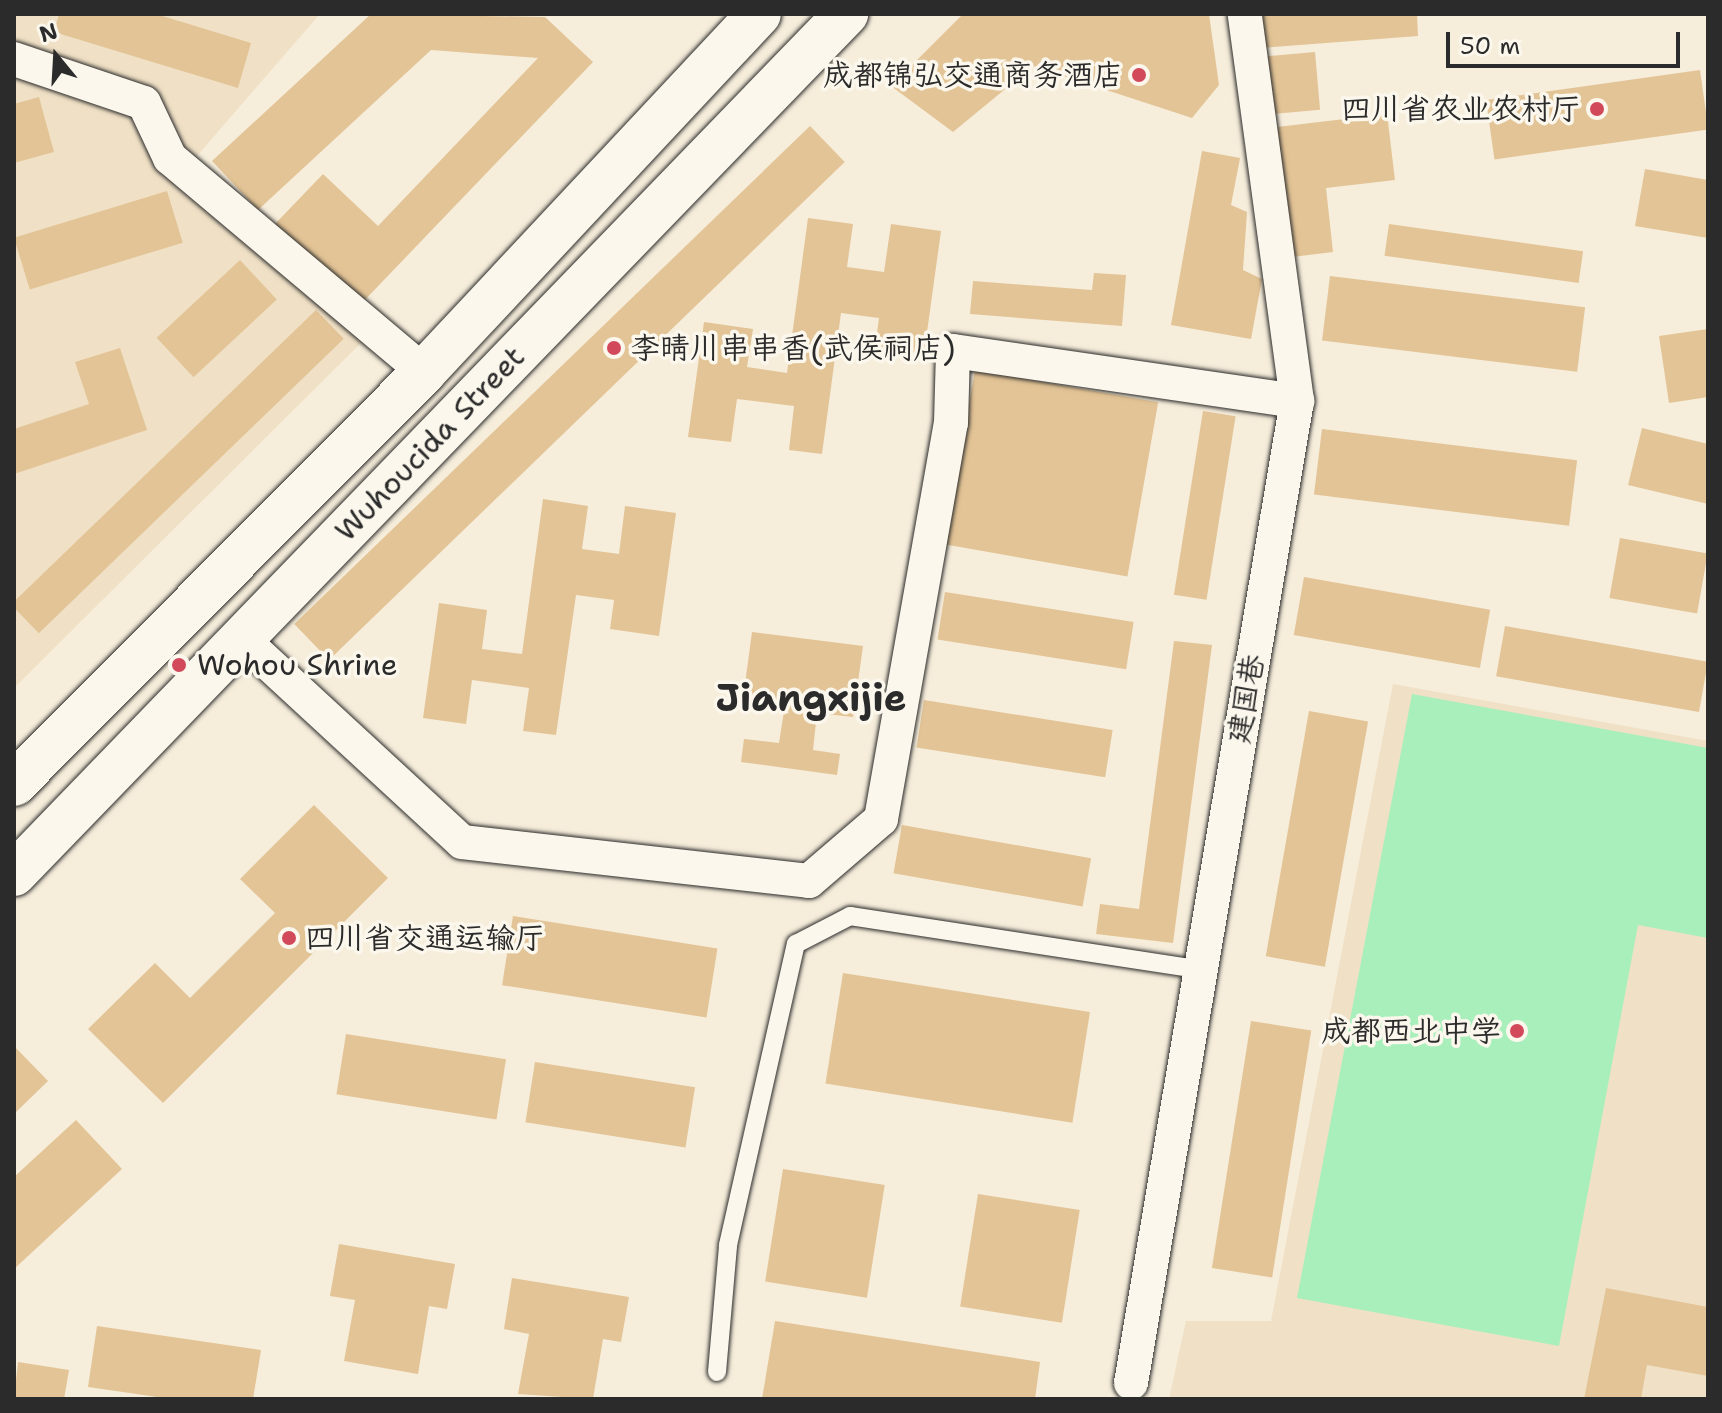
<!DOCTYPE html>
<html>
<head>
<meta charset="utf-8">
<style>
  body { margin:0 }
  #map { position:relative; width:1722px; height:1413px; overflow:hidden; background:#f6eddb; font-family:"Shantell Sans","LXGW WenKai TC",sans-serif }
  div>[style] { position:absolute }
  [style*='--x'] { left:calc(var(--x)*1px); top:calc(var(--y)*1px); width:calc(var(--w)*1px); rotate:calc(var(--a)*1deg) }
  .built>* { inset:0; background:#f0e1c6 }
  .green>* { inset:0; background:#a8efbc }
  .building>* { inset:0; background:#e3c496; transform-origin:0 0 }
  .roads { filter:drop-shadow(0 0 2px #2b2b2b) drop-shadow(0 0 2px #2b2b2b) }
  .service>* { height:18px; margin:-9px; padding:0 9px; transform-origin:9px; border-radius:9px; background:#fbf7ec }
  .minor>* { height:34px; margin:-17px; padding:0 17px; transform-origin:17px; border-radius:17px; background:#fbf7ec }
  .secondary>* { height:44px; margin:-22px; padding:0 22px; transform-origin:22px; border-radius:22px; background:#fbf7ec }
  .dots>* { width:22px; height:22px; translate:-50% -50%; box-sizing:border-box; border:4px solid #fbf7ec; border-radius:50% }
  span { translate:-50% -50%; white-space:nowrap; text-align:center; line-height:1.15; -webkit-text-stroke:7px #fbf7ec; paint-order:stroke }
  .poi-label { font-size:30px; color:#2b2b2b }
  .right { translate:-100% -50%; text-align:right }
  .left { translate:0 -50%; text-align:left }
  .street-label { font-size:30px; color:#2b2b2b }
  .district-label { font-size:38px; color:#2b2b2b; font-weight:700 }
  .frame { position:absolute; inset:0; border:16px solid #2b2b2b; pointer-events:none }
  .north { position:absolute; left:16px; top:16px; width:80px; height:80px; -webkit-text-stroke:6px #fbf7ec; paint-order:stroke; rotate:342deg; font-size:22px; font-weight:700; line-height:32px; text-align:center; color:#2b2b2b }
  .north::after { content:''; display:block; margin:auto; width:28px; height:36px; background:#2b2b2b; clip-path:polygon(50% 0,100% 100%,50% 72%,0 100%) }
  .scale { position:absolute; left:1446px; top:32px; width:234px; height:36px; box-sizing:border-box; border:4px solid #2b2b2b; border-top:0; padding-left:10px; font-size:24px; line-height:28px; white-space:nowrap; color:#2b2b2b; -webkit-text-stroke:6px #fbf7ec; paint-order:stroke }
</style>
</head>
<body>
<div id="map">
  <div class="built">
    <div style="clip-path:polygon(14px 14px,320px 14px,196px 157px,377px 327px,14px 688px)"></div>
    <div style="clip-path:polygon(1393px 684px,1708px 741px,1708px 1399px,1169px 1399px,1186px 1321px,1271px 1321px)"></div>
  </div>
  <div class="green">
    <div style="clip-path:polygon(1412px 694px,1708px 748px,1708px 938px,1638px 925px,1559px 1346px,1297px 1298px)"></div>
  </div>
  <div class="building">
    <div style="clip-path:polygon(59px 14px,156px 14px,251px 43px,238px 88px,54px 32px)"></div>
    <div style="clip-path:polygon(371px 14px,545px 17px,593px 62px,359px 306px,274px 225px,323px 174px,378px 226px,538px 58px,431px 50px,258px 210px,212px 161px)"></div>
    <div style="clip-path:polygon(963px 14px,1209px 14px,1219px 85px,1192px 118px,1033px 66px,953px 132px,891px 86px)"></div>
    <div style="clip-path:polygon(1258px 14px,1417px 14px,1418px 36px,1261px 48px)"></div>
    <div style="left:1315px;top:52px;width:58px;height:51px;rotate:85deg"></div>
    <div style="left:1700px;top:70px;width:60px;height:216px;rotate:82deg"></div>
    <div style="clip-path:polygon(39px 97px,54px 152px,14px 163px,14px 104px)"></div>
    <div style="clip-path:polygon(1387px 114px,1395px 180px,1326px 188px,1333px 252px,1292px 257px,1277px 127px)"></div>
    <div style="left:810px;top:126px;width:50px;height:717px;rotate:46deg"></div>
    <div style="clip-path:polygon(1202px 151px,1240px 158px,1231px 205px,1247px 212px,1243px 270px,1262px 279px,1251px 339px,1171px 325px)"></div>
    <div style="clip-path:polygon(1645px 169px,1708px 180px,1708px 238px,1635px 226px)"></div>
    <div style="left:167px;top:191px;width:54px;height:160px;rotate:73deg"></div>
    <div style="clip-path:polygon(808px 218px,853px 224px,847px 267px,884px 272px,891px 224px,941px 231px,924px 354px,875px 348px,879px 318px,841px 313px,822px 454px,789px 450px,794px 406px,737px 399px,731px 442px,688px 437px,704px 322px,753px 329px,747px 367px,787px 373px)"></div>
    <div style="left:1389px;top:224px;width:196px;height:32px;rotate:8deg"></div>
    <div style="left:240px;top:260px;width:54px;height:114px;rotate:47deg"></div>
    <div style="clip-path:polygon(1094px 273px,1126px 275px,1122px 326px,970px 314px,973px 281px,1092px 290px)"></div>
    <div style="left:1330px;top:276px;width:257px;height:65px;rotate:7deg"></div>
    <div style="left:316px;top:310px;width:40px;height:424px;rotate:46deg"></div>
    <div style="clip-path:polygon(1708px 329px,1708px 397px,1669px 403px,1659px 336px)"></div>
    <div style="clip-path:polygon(120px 348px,147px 430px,14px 474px,14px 429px,89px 404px,75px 362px)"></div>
    <div style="left:975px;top:370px;width:186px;height:177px;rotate:10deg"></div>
    <div style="left:1203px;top:411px;width:33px;height:186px;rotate:9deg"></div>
    <div style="clip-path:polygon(1642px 428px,1708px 444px,1708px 504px,1628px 485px)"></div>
    <div style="left:1322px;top:429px;width:257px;height:66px;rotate:7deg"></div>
    <div style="clip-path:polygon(543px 499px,588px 506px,582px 549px,619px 554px,625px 506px,676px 513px,659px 636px,610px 629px,614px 600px,576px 595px,556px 735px,523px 731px,529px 688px,472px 680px,466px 724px,423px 718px,439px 603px,487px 610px,482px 649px,522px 654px)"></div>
    <div style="left:1620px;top:538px;width:89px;height:61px;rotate:10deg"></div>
    <div style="left:1304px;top:577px;width:189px;height:59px;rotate:10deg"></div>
    <div style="left:945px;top:592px;width:191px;height:48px;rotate:9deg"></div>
    <div style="left:1505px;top:626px;width:206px;height:51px;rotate:10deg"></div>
    <div style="clip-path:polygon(752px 632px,863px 646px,853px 717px,817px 713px,813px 750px,840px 754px,837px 775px,741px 762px,744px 739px,779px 743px,784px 711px,742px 706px)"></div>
    <div style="clip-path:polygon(1174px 641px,1212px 645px,1173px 943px,1096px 934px,1100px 904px,1139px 909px)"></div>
    <div style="left:924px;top:700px;width:191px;height:48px;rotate:9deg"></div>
    <div style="left:1309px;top:711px;width:60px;height:249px;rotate:10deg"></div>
    <div style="clip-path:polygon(314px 805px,388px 878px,163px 1103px,88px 1029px,155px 963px,190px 998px,275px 913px,240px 879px)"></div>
    <div style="left:902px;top:825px;width:192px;height:49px;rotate:10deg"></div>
    <div style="left:513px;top:916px;width:207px;height:70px;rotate:9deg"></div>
    <div style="left:843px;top:973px;width:250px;height:112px;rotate:9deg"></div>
    <div style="left:1251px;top:1021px;width:61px;height:250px;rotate:9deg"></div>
    <div style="left:346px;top:1034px;width:162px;height:61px;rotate:9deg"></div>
    <div style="clip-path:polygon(14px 1046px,48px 1081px,14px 1114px)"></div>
    <div style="left:535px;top:1062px;width:162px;height:61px;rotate:9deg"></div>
    <div style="clip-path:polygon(76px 1120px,122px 1169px,14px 1269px,14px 1177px)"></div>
    <div style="left:783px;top:1169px;width:103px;height:114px;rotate:9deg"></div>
    <div style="left:978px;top:1194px;width:103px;height:114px;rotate:9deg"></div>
    <div style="clip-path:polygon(339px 1244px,455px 1264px,447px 1309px,429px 1306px,418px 1374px,344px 1361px,355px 1300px,330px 1296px)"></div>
    <div style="clip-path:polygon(512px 1278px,629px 1297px,621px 1342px,603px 1339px,593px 1399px,518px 1394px,529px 1334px,504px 1329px)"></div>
    <div style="clip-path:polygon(1606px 1288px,1708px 1307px,1708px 1376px,1647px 1365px,1641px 1399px,1584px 1399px)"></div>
    <div style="clip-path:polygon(775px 1321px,1040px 1362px,1035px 1399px,762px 1399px)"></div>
    <div style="clip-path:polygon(97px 1326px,261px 1350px,253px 1399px,171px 1399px,88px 1387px)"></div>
    <div style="clip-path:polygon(18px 1362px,69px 1370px,64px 1399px,14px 1399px)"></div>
  </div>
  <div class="roads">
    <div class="service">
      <div style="--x:717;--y:1372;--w:127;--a:-85"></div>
      <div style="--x:728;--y:1245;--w:309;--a:-77.3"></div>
      <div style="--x:796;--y:944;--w:61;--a:-27.4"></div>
      <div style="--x:850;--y:916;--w:355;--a:8.7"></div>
    </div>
    <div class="minor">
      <div style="--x:14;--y:59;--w:137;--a:18.7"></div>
      <div style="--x:144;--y:103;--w:61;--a:64.7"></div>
      <div style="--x:170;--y:158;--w:332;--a:40.1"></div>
      <div style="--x:242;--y:639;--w:299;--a:42.7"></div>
      <div style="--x:462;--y:842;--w:349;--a:6.4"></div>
      <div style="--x:809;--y:881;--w:95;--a:-40.7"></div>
      <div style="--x:881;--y:819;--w:402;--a:-80"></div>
      <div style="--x:951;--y:423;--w:72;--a:-88.4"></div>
      <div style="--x:953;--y:351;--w:348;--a:8.3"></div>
      <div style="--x:1131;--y:1383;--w:996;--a:-80.41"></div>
      <div style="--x:1297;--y:401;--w:390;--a:-97.7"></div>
    </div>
    <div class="secondary">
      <div style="--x:14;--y:784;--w:581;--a:-45.14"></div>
      <div style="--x:424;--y:372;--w:490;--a:-46.9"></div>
      <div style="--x:14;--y:874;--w:1197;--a:-45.95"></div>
    </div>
  </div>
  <div class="dots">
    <div style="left:1139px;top:75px;background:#d1495b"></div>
    <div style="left:1597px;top:109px;background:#d1495b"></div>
    <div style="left:614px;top:348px;background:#d1495b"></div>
    <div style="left:179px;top:665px;background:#d1495b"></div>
    <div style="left:289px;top:938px;background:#d1495b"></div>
    <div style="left:1517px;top:1031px;background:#d1495b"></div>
  </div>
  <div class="poi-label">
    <span class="right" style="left:1123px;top:75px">成都锦弘交通商务酒店</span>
    <span class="right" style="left:1581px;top:109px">四川省农业农村厅</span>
    <span class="left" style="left:630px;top:348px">李晴川串串香(武侯祠店)</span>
    <span class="left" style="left:197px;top:665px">Wohou Shrine</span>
    <span class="left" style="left:305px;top:938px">四川省交通运输厅</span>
    <span class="right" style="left:1501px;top:1031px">成都西北中学</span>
  </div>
  <div class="street-label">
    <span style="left:430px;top:444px;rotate:-46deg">Wuhoucida Street</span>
    <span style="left:1246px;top:699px;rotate:-80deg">建国巷</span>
  </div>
  <div class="district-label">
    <span style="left:811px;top:698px">Jiangxijie</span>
  </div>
  <div class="frame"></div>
  <div class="north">N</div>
  <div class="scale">50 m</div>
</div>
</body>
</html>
